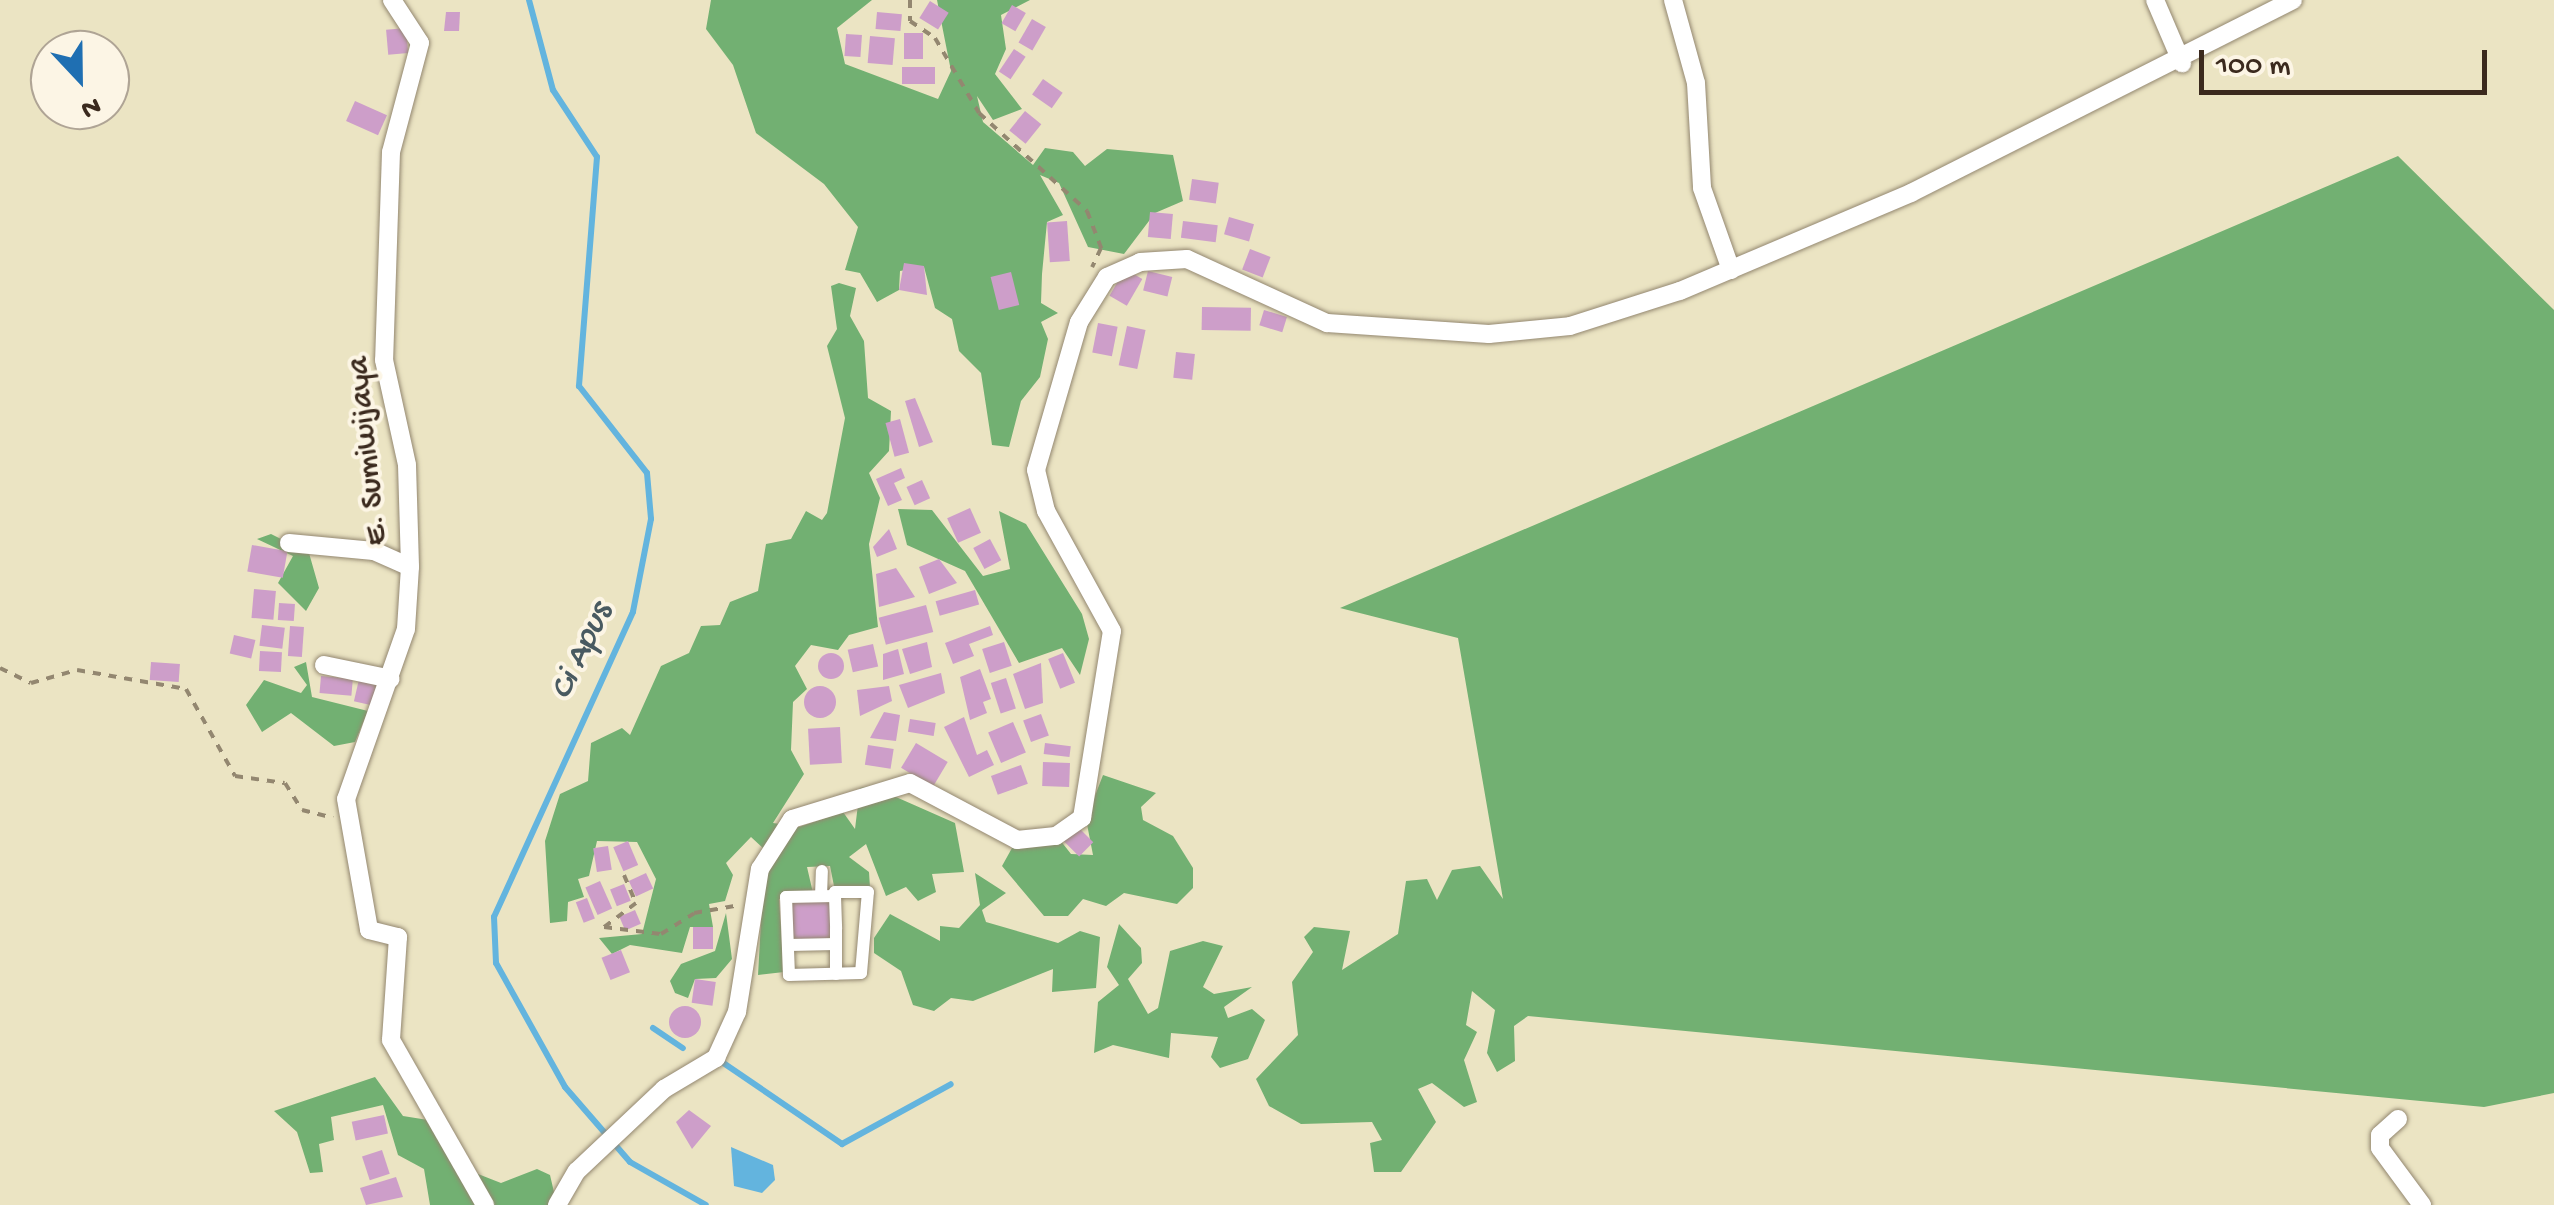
<!DOCTYPE html>
<html>
<head>
<meta charset="utf-8">
<style>
  body { margin:0 }
  #map { position:relative; width:2554px; height:1205px; overflow:hidden; background:#ebe4c3; font-family:"Gochi Hand",sans-serif }
  div>[style] { position:absolute }
  [style*='--x'] { left:calc(var(--x)*1px); top:calc(var(--y)*1px); width:calc(var(--w)*1px); rotate:calc(var(--a)*1deg) }
  .forest>* { inset:0; background:#72b072 }
  .water>* { inset:0; background:#63b4de }
  .stream>* { height:6px; margin:-3px; padding:0 3px; transform-origin:3px; border-radius:3px; background:#63b4de }
  .building>* { inset:0; background:#cd9ec9; transform-origin:0 0 }
  .round { border-radius:50% }
  .path>* { height:4px; margin-top:-2px; transform-origin:0; background:repeating-linear-gradient(90deg,#938770 0 8px,transparent 0 16px) }
  .roads { filter:drop-shadow(0 0 2px #938770) drop-shadow(0 0 2px #938770) }
  .pedestrian>* { height:12px; margin:-6px; padding:0 6px; transform-origin:6px; border-radius:6px; background:#fff }
  .minor>* { height:18px; margin:-9px; padding:0 9px; transform-origin:9px; border-radius:9px; background:#fff }
  span { translate:-50% -50%; white-space:nowrap; text-align:center; line-height:1.15; -webkit-text-stroke:8px #fcf5e5; paint-order:stroke }
  .street-label { font-size:32px; color:#3b2a1e }
  .water-label { font-size:35px; color:#495a61; font-style:italic }
  .north { position:absolute; left:30px; top:30px; width:100px; height:100px; box-sizing:border-box; background:#fcf5e5; border:2px solid #afa495; border-radius:50%; rotate:158deg; font-size:28px; font-weight:700; line-height:40px; text-align:center; color:#3b2a1e }
  .north::after { content:''; display:block; margin:auto; width:35px; height:45px; background:#1f6fb2; clip-path:polygon(50% 0,100% 100%,50% 72%,0 100%) }
  .scale { position:absolute; left:2199px; top:50px; width:288px; height:45px; box-sizing:border-box; border:5px solid #3b2a1e; border-top:0; padding-left:12px; font-size:30px; line-height:35px; white-space:nowrap; color:#3b2a1e; -webkit-text-stroke:8px #fcf5e5; paint-order:stroke }
</style>
</head>
<body>
<div id="map">
  <div class="forest">
    <div style="clip-path:polygon(711px 0,872px 0,837px 28px,845px 64px,938px 99px,951px 71px,937px 0,1030px 0,1001px 15px,1006px 49px,995px 74px,1022px 109px,993px 120px,977px 96px,983px 122px,1033px 165px,1045px 148px,1073px 152px,1085px 166px,1107px 149px,1173px 155px,1183px 201px,1155px 213px,1124px 254px,1088px 247px,1059px 183px,1040px 175px,1063px 215px,1047px 222px,1042px 274px,1041px 303px,1058px 313px,1041px 322px,1048px 339px,1040px 377px,1021px 401px,1009px 447px,992px 445px,981px 373px,959px 351px,952px 319px,935px 308px,924px 267px,900px 271px,899px 290px,877px 302px,860px 273px,845px 270px,858px 227px,824px 184px,756px 133px,733px 65px,706px 29px)"></div>
    <div style="clip-path:polygon(2398px 156px,2554px 310px,2554px 1093px,2484px 1107px,1528px 1016px,1514px 1026px,1515px 1061px,1497px 1072px,1487px 1053px,1495px 1010px,1472px 991px,1466px 1025px,1477px 1032px,1464px 1060px,1477px 1102px,1464px 1107px,1432px 1083px,1418px 1089px,1436px 1122px,1401px 1172px,1374px 1172px,1370px 1143px,1382px 1140px,1372px 1122px,1301px 1124px,1269px 1106px,1256px 1079px,1298px 1035px,1292px 982px,1313px 952px,1304px 937px,1314px 927px,1350px 931px,1342px 970px,1398px 934px,1406px 881px,1427px 879px,1437px 900px,1452px 870px,1480px 866px,1503px 899px,1458px 638px,1340px 608px)"></div>
    <div style="clip-path:polygon(839px 283px,856px 288px,850px 316px,864px 341px,868px 398px,891px 411px,889px 451px,869px 473px,880px 498px,869px 544px,878px 627px,849px 635px,838px 650px,811px 645px,795px 666px,807px 689px,793px 702px,791px 750px,804px 774px,773px 823px,799px 827px,843px 812px,855px 829px,860px 788px,871px 786px,955px 823px,964px 872px,932px 874px,936px 892px,918px 901px,906px 887px,886px 896px,866px 844px,849px 857px,869px 872px,870px 888px,835px 891px,830px 866px,807px 867px,813px 893px,779px 899px,784px 972px,758px 975px,765px 850px,751px 837px,726px 863px,733px 875px,725px 901px,709px 904px,713px 927px,690px 927px,682px 953px,630px 945px,612px 954px,599px 938px,642px 934px,656px 879px,637px 842px,597px 841px,589px 876px,578px 879px,584px 897px,568px 902px,567px 921px,550px 923px,545px 841px,560px 794px,588px 781px,591px 743px,622px 728px,630px 735px,661px 666px,689px 653px,701px 626px,720px 625px,730px 602px,758px 591px,766px 544px,791px 539px,806px 511px,822px 520px,827px 513px,845px 418px,827px 346px,837px 329px,831px 286px)"></div>
    <div style="clip-path:polygon(898px 509px,932px 510px,983px 576px,1010px 569px,999px 511px,1026px 524px,1082px 614px,1089px 639px,1080px 675px,1062px 648px,1019px 663px,965px 571px,907px 545px)"></div>
    <div style="clip-path:polygon(271px 534px,309px 553px,319px 588px,306px 611px,278px 583px,293px 556px,257px 539px)"></div>
    <div style="clip-path:polygon(306px 662px,312px 697px,368px 711px,355px 742px,334px 746px,291px 713px,262px 732px,246px 705px,264px 680px,301px 693px,307px 685px,294px 667px)"></div>
    <div style="clip-path:polygon(1103px 775px,1156px 793px,1141px 807px,1143px 820px,1173px 836px,1193px 868px,1193px 888px,1177px 904px,1124px 893px,1106px 906px,1083px 899px,1068px 916px,1044px 916px,1002px 866px,1012px 848px,1060px 840px,1071px 854px,1093px 855px,1086px 819px)"></div>
    <div style="clip-path:polygon(975px 873px,1006px 893px,982px 910px,986px 922px,1058px 943px,1080px 931px,1100px 937px,1096px 988px,1052px 992px,1053px 969px,973px 1001px,951px 998px,934px 1011px,913px 1005px,901px 971px,874px 953px,874px 938px,890px 914px,940px 941px,940px 926px,959px 928px,980px 905px)"></div>
    <div style="clip-path:polygon(726px 913px,732px 959px,716px 978px,695px 979px,688px 998px,675px 993px,670px 981px,681px 964px,715px 951px)"></div>
    <div style="clip-path:polygon(1119px 924px,1141px 948px,1142px 963px,1128px 979px,1148px 1014px,1158px 1008px,1170px 951px,1203px 941px,1223px 946px,1203px 987px,1214px 994px,1252px 987px,1224px 1007px,1228px 1018px,1252px 1009px,1265px 1020px,1248px 1059px,1220px 1068px,1211px 1057px,1218px 1037px,1171px 1033px,1169px 1058px,1113px 1045px,1094px 1053px,1098px 1002px,1119px 985px,1107px 967px)"></div>
    <div style="clip-path:polygon(375px 1077px,403px 1116px,428px 1120px,455px 1165px,501px 1183px,537px 1169px,550px 1175px,557px 1205px,430px 1205px,424px 1169px,398px 1155px,383px 1105px,331px 1117px,334px 1140px,319px 1144px,323px 1172px,310px 1173px,297px 1132px,274px 1111px)"></div>
  </div>
  <div class="water">
    <div style="clip-path:polygon(731px 1147px,773px 1165px,775px 1180px,762px 1193px,734px 1186px)"></div>
  </div>
  <div class="stream">
    <div style="--x:529;--y:0;--w:93;--a:75.1"></div>
    <div style="--x:553;--y:90;--w:80;--a:56.7"></div>
    <div style="--x:597;--y:157;--w:230;--a:94.5"></div>
    <div style="--x:579;--y:386;--w:110;--a:52"></div>
    <div style="--x:647;--y:473;--w:46;--a:85"></div>
    <div style="--x:651;--y:519;--w:95;--a:101"></div>
    <div style="--x:633;--y:612;--w:335;--a:114.5"></div>
    <div style="--x:494;--y:917;--w:46;--a:87.5"></div>
    <div style="--x:496;--y:963;--w:142;--a:60.9"></div>
    <div style="--x:565;--y:1087;--w:99;--a:49.1"></div>
    <div style="--x:630;--y:1162;--w:87;--a:29.5"></div>
    <div style="--x:653;--y:1028;--w:36;--a:34"></div>
    <div style="--x:719;--y:1060;--w:149;--a:34.3"></div>
    <div style="--x:842;--y:1144;--w:124;--a:-28.8"></div>
  </div>
  <div class="building">
    <div style="left:930px;top:1px;width:22px;height:20px;rotate:32deg"></div>
    <div style="left:1012px;top:5px;width:16px;height:21px;rotate:30deg"></div>
    <div style="clip-path:polygon(446px 12px,460px 12px,459px 31px,444px 31px)"></div>
    <div style="left:877px;top:12px;width:25px;height:17px;rotate:5deg"></div>
    <div style="left:1032px;top:19px;width:16px;height:27px;rotate:30deg"></div>
    <div style="left:406px;top:28px;width:25px;height:20px;rotate:85deg"></div>
    <div style="left:904px;top:33px;width:19px;height:26px"></div>
    <div style="left:846px;top:34px;width:16px;height:22px;rotate:4deg"></div>
    <div style="left:870px;top:36px;width:25px;height:27px;rotate:5deg"></div>
    <div style="left:1014px;top:49px;width:14px;height:27px;rotate:34deg"></div>
    <div style="left:902px;top:67px;width:33px;height:17px"></div>
    <div style="left:1043px;top:79px;width:24px;height:19px;rotate:35deg"></div>
    <div style="left:355px;top:101px;width:35px;height:22px;rotate:24deg"></div>
    <div style="left:1025px;top:111px;width:21px;height:25px;rotate:39deg"></div>
    <div style="left:1192px;top:179px;width:27px;height:21px;rotate:8deg"></div>
    <div style="left:1150px;top:212px;width:23px;height:25px;rotate:5deg"></div>
    <div style="left:1229px;top:217px;width:26px;height:18px;rotate:16deg"></div>
    <div style="left:1067px;top:221px;width:40px;height:20px;rotate:86deg"></div>
    <div style="left:1183px;top:221px;width:35px;height:17px;rotate:7deg"></div>
    <div style="left:1250px;top:249px;width:22px;height:22px;rotate:21deg"></div>
    <div style="clip-path:polygon(904px 263px,924px 266px,927px 295px,899px 290px)"></div>
    <div style="left:1125px;top:269px;width:20px;height:31px;rotate:30deg"></div>
    <div style="left:1148px;top:271px;width:25px;height:20px;rotate:14deg"></div>
    <div style="left:1011px;top:272px;width:34px;height:21px;rotate:76deg"></div>
    <div style="left:1202px;top:307px;width:49px;height:23px;rotate:1deg"></div>
    <div style="left:1264px;top:310px;width:24px;height:16px;rotate:17deg"></div>
    <div style="left:1098px;top:323px;width:20px;height:30px;rotate:11deg"></div>
    <div style="left:1127px;top:326px;width:19px;height:40px;rotate:12deg"></div>
    <div style="left:1176px;top:352px;width:19px;height:26px;rotate:6deg"></div>
    <div style="clip-path:polygon(915px 398px,933px 442px,919px 447px,905px 401px)"></div>
    <div style="left:900px;top:419px;width:35px;height:15px;rotate:75deg"></div>
    <div style="clip-path:polygon(901px 468px,905px 478px,894px 483px,902px 500px,888px 506px,876px 479px)"></div>
    <div style="left:922px;top:480px;width:20px;height:17px;rotate:66deg"></div>
    <div style="left:970px;top:508px;width:27px;height:25px;rotate:66deg"></div>
    <div style="clip-path:polygon(889px 529px,897px 549px,877px 557px,873px 547px)"></div>
    <div style="left:990px;top:539px;width:24px;height:19px;rotate:62deg"></div>
    <div style="left:252px;top:545px;width:36px;height:27px;rotate:10deg"></div>
    <div style="clip-path:polygon(939px 559px,957px 583px,929px 594px,919px 567px)"></div>
    <div style="clip-path:polygon(896px 568px,915px 597px,879px 607px,876px 574px)"></div>
    <div style="left:254px;top:589px;width:22px;height:29px;rotate:5deg"></div>
    <div style="left:975px;top:590px;width:15px;height:41px;rotate:74deg"></div>
    <div style="left:279px;top:603px;width:16px;height:17px;rotate:4deg"></div>
    <div style="left:926px;top:605px;width:28px;height:49px;rotate:75deg"></div>
    <div style="left:262px;top:625px;width:23px;height:21px;rotate:7deg"></div>
    <div style="left:290px;top:626px;width:14px;height:30px;rotate:4deg"></div>
    <div style="clip-path:polygon(990px 626px,993px 635px,969px 644px,974px 656px,953px 664px,945px 643px)"></div>
    <div style="left:234px;top:635px;width:22px;height:19px;rotate:13deg"></div>
    <div style="clip-path:polygon(927px 642px,932px 667px,910px 674px,902px 649px)"></div>
    <div style="left:1004px;top:642px;width:25px;height:23px;rotate:72deg"></div>
    <div style="left:873px;top:644px;width:23px;height:26px;rotate:77deg"></div>
    <div style="clip-path:polygon(898px 649px,904px 674px,883px 680px,883px 654px)"></div>
    <div style="left:260px;top:651px;width:22px;height:20px;rotate:3deg"></div>
    <div class="round" style="left:818px;top:653px;width:26px;height:26px"></div>
    <div style="left:1063px;top:653px;width:32px;height:16px;rotate:68deg"></div>
    <div style="left:151px;top:662px;width:29px;height:18px;rotate:4deg"></div>
    <div style="clip-path:polygon(1041px 663px,1043px 703px,1025px 709px,1013px 674px)"></div>
    <div style="clip-path:polygon(980px 669px,991px 699px,983px 702px,987px 713px,970px 720px,960px 677px)"></div>
    <div style="clip-path:polygon(941px 673px,945px 693px,908px 708px,899px 685px)"></div>
    <div style="left:360px;top:675px;width:18px;height:27px;rotate:13deg"></div>
    <div style="left:321px;top:676px;width:32px;height:17px;rotate:5deg"></div>
    <div style="left:1006px;top:678px;width:32px;height:16px;rotate:72deg"></div>
    <div style="clip-path:polygon(889px 686px,892px 701px,860px 716px,857px 690px)"></div>
    <div class="round" style="left:804px;top:686px;width:32px;height:32px"></div>
    <div style="clip-path:polygon(884px 712px,900px 715px,896px 741px,870px 738px)"></div>
    <div style="left:1041px;top:714px;width:23px;height:19px;rotate:70deg"></div>
    <div style="clip-path:polygon(964px 717px,977px 755px,987px 750px,994px 765px,969px 777px,944px 727px)"></div>
    <div style="left:910px;top:719px;width:26px;height:13px;rotate:9deg"></div>
    <div style="left:1013px;top:722px;width:33px;height:27px;rotate:67deg"></div>
    <div style="left:840px;top:727px;width:36px;height:32px;rotate:87deg"></div>
    <div style="left:916px;top:743px;width:37px;height:29px;rotate:31deg"></div>
    <div style="left:1045px;top:743px;width:26px;height:11px;rotate:7deg"></div>
    <div style="left:868px;top:745px;width:26px;height:20px;rotate:9deg"></div>
    <div style="left:1043px;top:762px;width:27px;height:24px;rotate:2deg"></div>
    <div style="left:1021px;top:765px;width:20px;height:32px;rotate:70deg"></div>
    <div style="left:1077px;top:826px;width:23px;height:20px;rotate:45deg"></div>
    <div style="left:628px;top:841px;width:26px;height:16px;rotate:67deg"></div>
    <div style="left:608px;top:846px;width:24px;height:15px;rotate:81deg"></div>
    <div style="left:646px;top:873px;width:17px;height:19px;rotate:65deg"></div>
    <div style="left:600px;top:881px;width:30px;height:16px;rotate:66deg"></div>
    <div style="left:624px;top:884px;width:18px;height:15px;rotate:68deg"></div>
    <div style="left:587px;top:898px;width:22px;height:12px;rotate:69deg"></div>
    <div style="left:832px;top:900px;width:42px;height:43px;rotate:89deg"></div>
    <div style="left:635px;top:910px;width:15px;height:17px;rotate:67deg"></div>
    <div style="left:693px;top:927px;width:20px;height:22px"></div>
    <div style="left:621px;top:950px;width:24px;height:21px;rotate:68deg"></div>
    <div style="left:695px;top:979px;width:21px;height:24px;rotate:8deg"></div>
    <div class="round" style="left:669px;top:1006px;width:32px;height:32px"></div>
    <div style="clip-path:polygon(689px 1110px,711px 1126px,692px 1149px,676px 1122px)"></div>
    <div style="left:384px;top:1115px;width:19px;height:33px;rotate:78deg"></div>
    <div style="left:382px;top:1150px;width:25px;height:21px;rotate:72deg"></div>
    <div style="clip-path:polygon(396px 1177px,403px 1197px,366px 1205px,360px 1188px)"></div>
  </div>
  <div class="path">
    <div style="--x:910;--y:0;--w:21;--a:90"></div>
    <div style="--x:910;--y:21;--w:30;--a:34"></div>
    <div style="--x:935;--y:38;--w:87;--a:59.6"></div>
    <div style="--x:979;--y:113;--w:146;--a:42.2"></div>
    <div style="--x:1087;--y:211;--w:40;--a:69"></div>
    <div style="--x:1101;--y:248;--w:21;--a:115"></div>
    <div style="--x:0;--y:668;--w:34;--a:26"></div>
    <div style="--x:31;--y:683;--w:48;--a:-15.8"></div>
    <div style="--x:77;--y:670;--w:111;--a:9.9"></div>
    <div style="--x:186;--y:689;--w:100;--a:60.6"></div>
    <div style="--x:235;--y:776;--w:50;--a:8"></div>
    <div style="--x:285;--y:783;--w:32;--a:58"></div>
    <div style="--x:302;--y:810;--w:32;--a:14"></div>
    <div style="--x:624;--y:875;--w:30;--a:67"></div>
    <div style="--x:636;--y:903;--w:40;--a:143"></div>
    <div style="--x:604;--y:927;--w:57;--a:7"></div>
    <div style="--x:661;--y:934;--w:39;--a:-32"></div>
    <div style="--x:694;--y:913;--w:41;--a:-9.9"></div>
  </div>
  <div class="roads">
    <div class="pedestrian">
      <div style="--x:821;--y:896;--w:25;--a:-88"></div>
      <div style="--x:835;--y:896;--w:49;--a:178.8"></div>
      <div style="--x:786;--y:897;--w:78;--a:87.8"></div>
      <div style="--x:789;--y:975;--w:72;--a:-1.6"></div>
      <div style="--x:861;--y:973;--w:81;--a:-85.1"></div>
      <div style="--x:868;--y:892;--w:33;--a:180"></div>
      <div style="--x:835;--y:892;--w:4;--a:90"></div>
      <div style="--x:835;--y:896;--w:33;--a:88"></div>
      <div style="--x:836;--y:929;--w:45;--a:90"></div>
      <div style="--x:789;--y:945;--w:47;--a:-1.2"></div>
    </div>
    <div class="minor">
      <div style="--x:392;--y:0;--w:51;--a:56.9"></div>
      <div style="--x:420;--y:43;--w:113;--a:104.9"></div>
      <div style="--x:391;--y:152;--w:208;--a:91.9"></div>
      <div style="--x:384;--y:360;--w:107;--a:77.6"></div>
      <div style="--x:407;--y:465;--w:102;--a:88.3"></div>
      <div style="--x:410;--y:567;--w:62;--a:93.7"></div>
      <div style="--x:406;--y:629;--w:180;--a:109.4"></div>
      <div style="--x:346;--y:799;--w:133;--a:80"></div>
      <div style="--x:369;--y:930;--w:30;--a:14"></div>
      <div style="--x:398;--y:937;--w:103;--a:93.9"></div>
      <div style="--x:391;--y:1040;--w:190;--a:60.3"></div>
      <div style="--x:1673;--y:0;--w:86;--a:74.5"></div>
      <div style="--x:1696;--y:83;--w:105;--a:86.7"></div>
      <div style="--x:1702;--y:188;--w:87;--a:70.5"></div>
      <div style="--x:2155;--y:0;--w:69;--a:66.8"></div>
      <div style="--x:289;--y:543;--w:85;--a:5.4"></div>
      <div style="--x:374;--y:551;--w:39;--a:24"></div>
      <div style="--x:324;--y:665;--w:68;--a:11.8"></div>
      <div style="--x:2398;--y:1119;--w:24;--a:138"></div>
      <div style="--x:2380;--y:1135;--w:13;--a:90"></div>
      <div style="--x:2380;--y:1148;--w:71;--a:53.6"></div>
      <div style="--x:557;--y:1205;--w:39;--a:-60"></div>
      <div style="--x:577;--y:1171;--w:120;--a:-43.3"></div>
      <div style="--x:664;--y:1089;--w:61;--a:-30.8"></div>
      <div style="--x:716;--y:1058;--w:51;--a:-65.5"></div>
      <div style="--x:737;--y:1012;--w:145;--a:-80.9"></div>
      <div style="--x:760;--y:869;--w:59;--a:-57.4"></div>
      <div style="--x:792;--y:819;--w:123;--a:-17"></div>
      <div style="--x:910;--y:783;--w:121;--a:28"></div>
      <div style="--x:1017;--y:840;--w:39;--a:-6"></div>
      <div style="--x:1056;--y:836;--w:32;--a:-35"></div>
      <div style="--x:1082;--y:818;--w:189;--a:-80.9"></div>
      <div style="--x:1112;--y:631;--w:137;--a:-118.8"></div>
      <div style="--x:1046;--y:511;--w:42;--a:-103.7"></div>
      <div style="--x:1036;--y:470;--w:154;--a:-73.8"></div>
      <div style="--x:1079;--y:322;--w:53;--a:-58.1"></div>
      <div style="--x:1107;--y:277;--w:36;--a:-24"></div>
      <div style="--x:1140;--y:262;--w:47;--a:-3.7"></div>
      <div style="--x:1187;--y:259;--w:154;--a:24.6"></div>
      <div style="--x:1327;--y:323;--w:162;--a:3.9"></div>
      <div style="--x:1489;--y:334;--w:81;--a:-5.6"></div>
      <div style="--x:1570;--y:326;--w:115;--a:-17.7"></div>
      <div style="--x:1680;--y:291;--w:251;--a:-23"></div>
      <div style="--x:1911;--y:193;--w:428;--a:-26.8"></div>
    </div>
  </div>
  <div class="street-label">
    <span style="left:369px;top:451px;rotate:-96deg">E. Sumiwijaya</span>
  </div>
  <div class="water-label">
    <span style="left:583px;top:652px;rotate:-65deg">Ci Apus</span>
  </div>
  <div class="north">N</div>
  <div class="scale">100 m</div>
</div>
</body>
</html>
